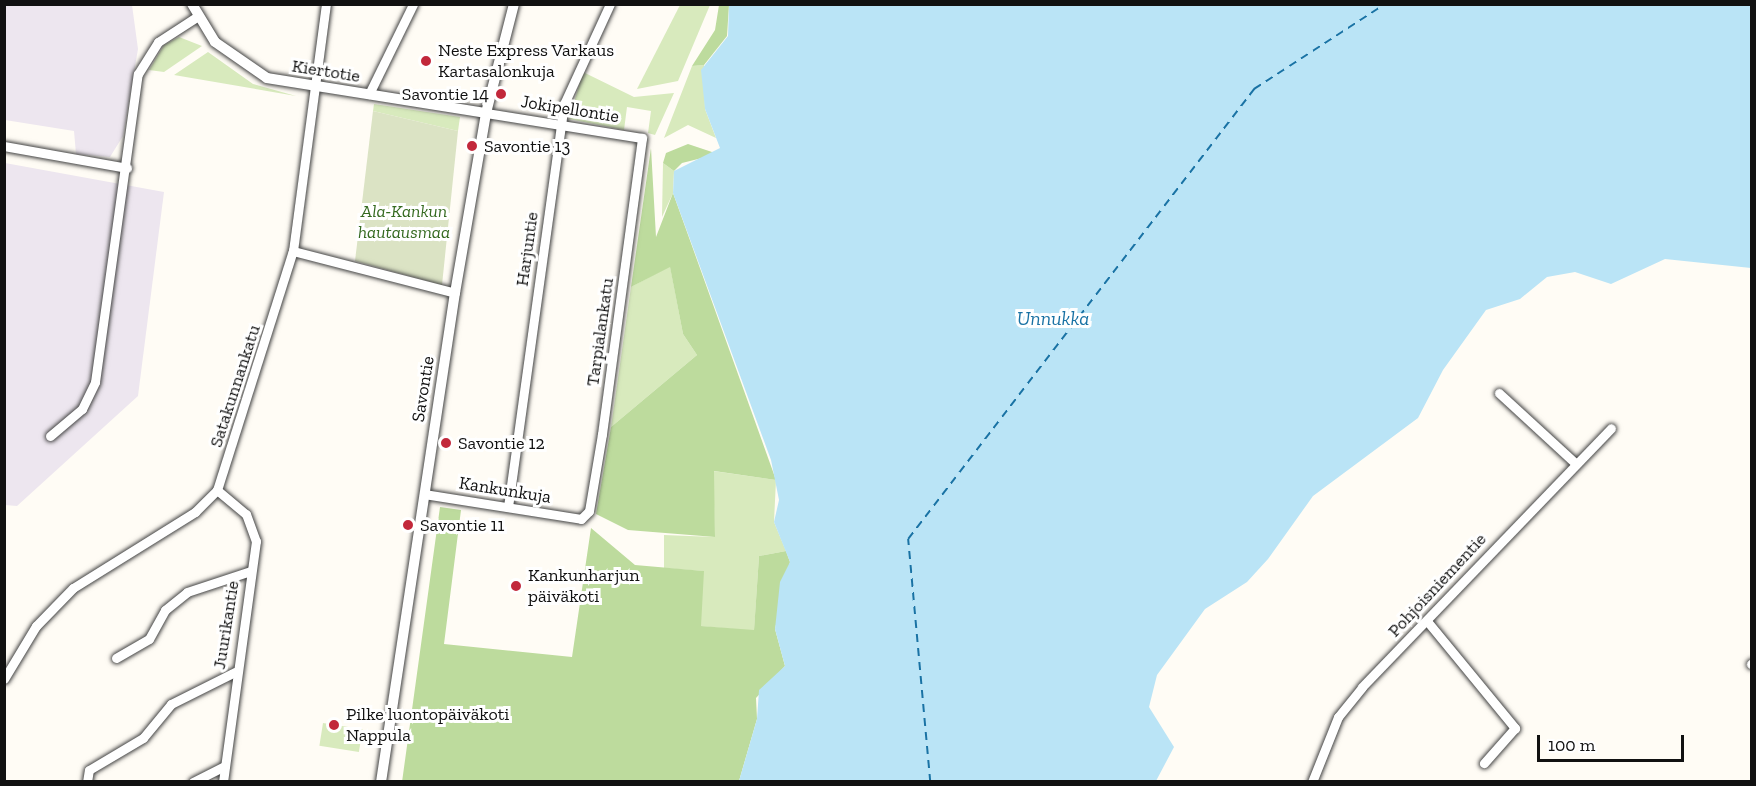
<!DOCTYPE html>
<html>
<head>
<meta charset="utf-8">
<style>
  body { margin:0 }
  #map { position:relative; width:1756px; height:786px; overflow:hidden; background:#fffcf5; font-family:"Zilla Slab",serif }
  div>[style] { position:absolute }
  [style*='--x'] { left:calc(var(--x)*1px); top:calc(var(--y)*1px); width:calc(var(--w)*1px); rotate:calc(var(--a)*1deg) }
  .industrial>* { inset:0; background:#ede6ef }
  .green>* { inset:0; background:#d8eabd; transform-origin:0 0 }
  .forest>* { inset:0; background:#bddb9d }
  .cemetery>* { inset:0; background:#dbe3c4 }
  .water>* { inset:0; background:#bae4f6 }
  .ferry>* { height:1.5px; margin-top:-0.75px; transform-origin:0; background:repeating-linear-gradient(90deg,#1972a4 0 8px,transparent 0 14px) }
  .roads { filter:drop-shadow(0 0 2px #444) drop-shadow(0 0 2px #444) }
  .minor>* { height:9px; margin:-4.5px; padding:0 4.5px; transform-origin:4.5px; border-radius:4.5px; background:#fff }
  .tertiary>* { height:10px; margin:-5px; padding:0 5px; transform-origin:5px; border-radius:5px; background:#fff }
  .dots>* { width:16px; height:16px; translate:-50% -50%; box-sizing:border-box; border:3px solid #fff; border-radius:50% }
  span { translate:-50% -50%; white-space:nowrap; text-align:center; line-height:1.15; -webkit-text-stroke:6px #fff; paint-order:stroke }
  .poi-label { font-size:18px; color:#111 }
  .left { translate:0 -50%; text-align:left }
  .right { translate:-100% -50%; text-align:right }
  .street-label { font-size:18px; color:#111 }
  .park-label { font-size:18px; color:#356a20; font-style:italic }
  .water-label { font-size:20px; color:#1972a4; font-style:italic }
  .frame { position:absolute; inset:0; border:6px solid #111; pointer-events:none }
  .scale { position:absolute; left:1537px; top:735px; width:147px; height:27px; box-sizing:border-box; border:3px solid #111; border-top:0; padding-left:8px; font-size:18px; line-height:21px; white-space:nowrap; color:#111; -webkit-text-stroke:4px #fff; paint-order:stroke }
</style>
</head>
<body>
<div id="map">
  <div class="industrial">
    <div style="clip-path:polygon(4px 5px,132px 5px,138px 49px,123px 136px,110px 157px,76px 154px,74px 131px,5px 120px)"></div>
    <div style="clip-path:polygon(5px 163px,164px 192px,138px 396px,17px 506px,5px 505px)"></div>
  </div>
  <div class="green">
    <div style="clip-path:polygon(680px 5px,710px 5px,678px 81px,637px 89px)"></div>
    <div style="clip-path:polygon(179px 37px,202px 46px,164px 72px,149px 70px,164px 45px)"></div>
    <div style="clip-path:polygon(208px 52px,253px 84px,296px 96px,174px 75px)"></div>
    <div style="clip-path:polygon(704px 65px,705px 109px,716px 138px,688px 125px,664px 138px,692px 66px)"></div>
    <div style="clip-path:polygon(583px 72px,634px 97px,674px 93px,655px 135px,648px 133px,651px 111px,627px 107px,624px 130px,569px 119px)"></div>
    <div style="clip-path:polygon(374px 104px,460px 117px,458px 131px,373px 111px)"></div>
    <div style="clip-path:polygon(663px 163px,674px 171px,673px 193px,662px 217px)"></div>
    <div style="clip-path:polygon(670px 266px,683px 334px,697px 355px,611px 427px,631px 287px)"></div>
    <div style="clip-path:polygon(713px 471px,776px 480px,774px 522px,786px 551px,759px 556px,754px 631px,700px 626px,703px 571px,664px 568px,664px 535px,715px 537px)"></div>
    <div style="left:323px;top:723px;width:40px;height:23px;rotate:9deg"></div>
  </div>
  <div class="forest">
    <div style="clip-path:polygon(719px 5px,729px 5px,727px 36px,704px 65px,692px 66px,715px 30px)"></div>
    <div style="clip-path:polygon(688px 144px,718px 154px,682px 163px,674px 171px,663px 163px,666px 153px)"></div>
    <div style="clip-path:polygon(651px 148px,656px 237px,673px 193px,776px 480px,714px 471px,715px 537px,628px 530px,596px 514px,611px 427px,697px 355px,683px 334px,670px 267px,631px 287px)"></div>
    <div style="clip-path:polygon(440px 507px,461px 510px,444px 644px,572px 657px,591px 528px,635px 565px,704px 571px,701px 626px,754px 630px,759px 556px,786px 551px,790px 562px,775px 629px,785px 666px,756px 698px,757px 719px,739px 781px,402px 782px)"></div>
  </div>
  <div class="cemetery">
    <div style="clip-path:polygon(373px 111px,458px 131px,442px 285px,355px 261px)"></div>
  </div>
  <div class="water">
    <div style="clip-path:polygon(729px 5px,1751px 5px,1751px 268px,1665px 259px,1611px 284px,1575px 272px,1547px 277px,1520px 299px,1486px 310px,1443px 370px,1418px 418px,1313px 496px,1268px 559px,1247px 582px,1205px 609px,1157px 675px,1149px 707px,1174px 747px,1156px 781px,739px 781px,757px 719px,759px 690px,785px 666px,775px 629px,780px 582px,790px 562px,774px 522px,779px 500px,771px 460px,673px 193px,674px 171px,720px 148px,705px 109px,701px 70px,728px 36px)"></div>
  </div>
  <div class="ferry">
    <div style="--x:930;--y:782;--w:244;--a:-95.2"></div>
    <div style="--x:908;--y:539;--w:568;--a:-52.44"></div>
    <div style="--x:1254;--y:89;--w:156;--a:-33"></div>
  </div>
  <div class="roads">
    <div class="minor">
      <div style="--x:369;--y:94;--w:100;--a:-63.9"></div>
      <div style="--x:4;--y:146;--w:125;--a:10.1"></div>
      <div style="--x:293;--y:251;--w:167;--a:14.5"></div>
      <div style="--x:1499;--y:393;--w:102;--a:42.6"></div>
      <div style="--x:50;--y:436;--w:42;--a:-40.2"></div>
      <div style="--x:82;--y:409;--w:30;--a:-64"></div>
      <div style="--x:95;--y:382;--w:311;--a:-82.1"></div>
      <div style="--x:138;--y:74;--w:38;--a:-58"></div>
      <div style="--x:158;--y:42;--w:48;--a:-33"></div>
      <div style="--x:217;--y:490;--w:38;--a:40"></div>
      <div style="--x:246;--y:514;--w:29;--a:70"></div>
      <div style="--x:256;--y:541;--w:243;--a:97.8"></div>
      <div style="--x:424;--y:494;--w:159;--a:9"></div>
      <div style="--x:581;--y:519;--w:11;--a:-45"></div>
      <div style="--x:589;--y:511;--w:78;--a:-80.4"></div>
      <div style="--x:602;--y:434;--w:299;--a:-82.3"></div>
      <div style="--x:642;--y:138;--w:158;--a:-170.9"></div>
      <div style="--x:508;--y:507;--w:407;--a:-82.1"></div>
      <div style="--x:564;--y:104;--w:110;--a:-65.3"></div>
      <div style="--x:1427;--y:621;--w:139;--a:50.6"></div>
      <div style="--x:1515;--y:728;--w:47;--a:131.5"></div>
      <div style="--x:116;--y:658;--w:38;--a:-30"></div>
      <div style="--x:149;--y:639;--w:33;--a:-61"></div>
      <div style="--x:165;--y:610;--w:28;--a:-39"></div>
      <div style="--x:187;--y:592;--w:67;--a:-18.2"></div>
      <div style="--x:1751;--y:664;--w:1;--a:-45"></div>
      <div style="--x:4;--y:679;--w:62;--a:-58.9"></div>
      <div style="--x:36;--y:626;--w:53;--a:-45.8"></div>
      <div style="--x:73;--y:588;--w:144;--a:-31.9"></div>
      <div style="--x:195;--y:512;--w:31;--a:-45"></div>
      <div style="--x:217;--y:490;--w:251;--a:-72.4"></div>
      <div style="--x:293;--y:251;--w:249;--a:-82.4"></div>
      <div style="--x:87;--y:782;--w:12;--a:-81"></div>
      <div style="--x:89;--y:770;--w:63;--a:-30.7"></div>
      <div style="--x:143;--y:738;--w:44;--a:-50.5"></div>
      <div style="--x:171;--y:704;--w:72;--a:-26.6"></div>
      <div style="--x:193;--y:782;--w:36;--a:-27"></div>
      <div style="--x:1312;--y:782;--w:70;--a:-68.2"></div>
      <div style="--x:1338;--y:717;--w:38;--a:-51"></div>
      <div style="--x:1362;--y:687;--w:359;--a:-46.1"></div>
    </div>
    <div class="tertiary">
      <div style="--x:192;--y:4;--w:44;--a:58.8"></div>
      <div style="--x:215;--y:42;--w:63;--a:34.7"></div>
      <div style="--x:267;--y:78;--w:222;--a:9.1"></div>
      <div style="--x:381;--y:782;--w:495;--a:-81.4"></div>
      <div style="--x:455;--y:293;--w:183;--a:-80.2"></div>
      <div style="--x:486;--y:113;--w:113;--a:-75.6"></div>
    </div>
  </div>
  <div class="dots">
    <div style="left:426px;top:61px;background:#c2283b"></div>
    <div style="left:501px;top:94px;background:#c2283b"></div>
    <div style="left:472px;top:146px;background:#c2283b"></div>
    <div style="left:446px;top:443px;background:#c2283b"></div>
    <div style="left:408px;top:525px;background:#c2283b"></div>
    <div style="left:516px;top:586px;background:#c2283b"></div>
    <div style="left:334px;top:725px;background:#c2283b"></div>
  </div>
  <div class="poi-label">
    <span class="left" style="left:438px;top:61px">Neste Express Varkaus<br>Kartasalonkuja</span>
    <span class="right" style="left:489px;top:94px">Savontie 14</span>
    <span class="left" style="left:484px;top:146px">Savontie 13</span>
    <span class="left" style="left:458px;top:443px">Savontie 12</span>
    <span class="left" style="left:420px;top:525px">Savontie 11</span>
    <span class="left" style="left:528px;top:586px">Kankunharjun<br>päiväkoti</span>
    <span class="left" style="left:346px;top:725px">Pilke luontopäiväkoti<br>Nappula</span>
  </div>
  <div class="street-label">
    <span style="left:326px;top:71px;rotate:9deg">Kiertotie</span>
    <span style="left:570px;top:109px;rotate:9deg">Jokipellontie</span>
    <span style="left:527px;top:249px;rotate:-82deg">Harjuntie</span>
    <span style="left:600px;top:332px;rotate:-82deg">Tarpialankatu</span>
    <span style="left:235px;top:386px;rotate:-72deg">Satakunnankatu</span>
    <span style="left:423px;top:389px;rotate:-81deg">Savontie</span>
    <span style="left:505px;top:490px;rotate:9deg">Kankunkuja</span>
    <span style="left:1437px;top:585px;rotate:-47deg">Pohjoisniementie</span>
    <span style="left:226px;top:625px;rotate:-81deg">Juurikantie</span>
  </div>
  <div class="park-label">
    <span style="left:404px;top:222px">Ala-Kankun<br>hautausmaa</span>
  </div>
  <div class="water-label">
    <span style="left:1053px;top:318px">Unnukka</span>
  </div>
  <div class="frame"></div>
  <div class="scale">100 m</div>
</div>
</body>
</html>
